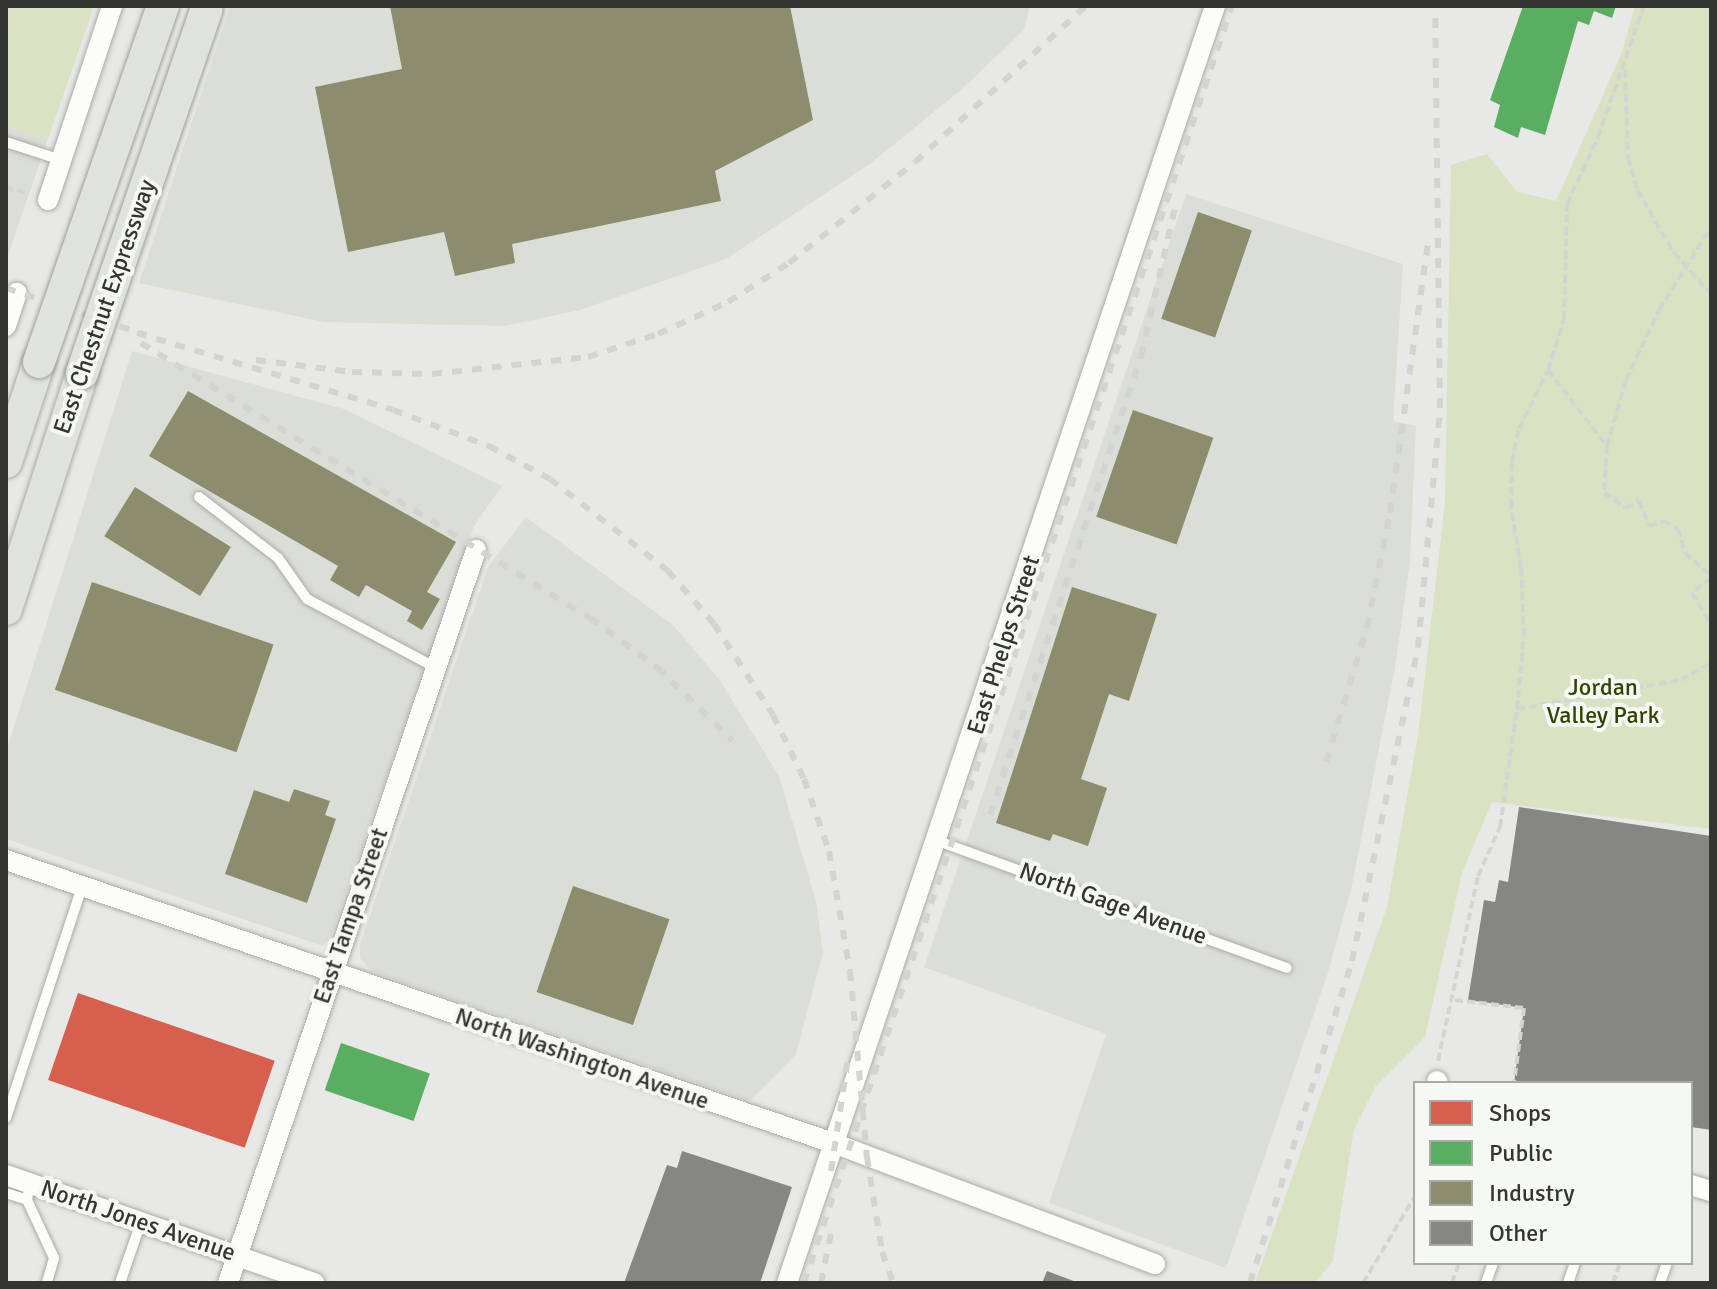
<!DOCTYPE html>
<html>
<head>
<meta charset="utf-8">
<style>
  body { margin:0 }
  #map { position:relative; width:1717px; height:1289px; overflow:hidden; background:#e8e9e7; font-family:Signika,sans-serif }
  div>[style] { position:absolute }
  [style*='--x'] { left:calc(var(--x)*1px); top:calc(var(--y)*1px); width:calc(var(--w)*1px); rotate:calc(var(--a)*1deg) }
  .built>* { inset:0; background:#dbded6 }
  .green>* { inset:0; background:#d9e2c2 }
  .shops>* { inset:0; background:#d6604d; transform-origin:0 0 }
  .public>* { inset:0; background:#5aae61; transform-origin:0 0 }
  .industry>* { inset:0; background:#8c8c6e; transform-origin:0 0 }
  .building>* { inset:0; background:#868785 }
  .path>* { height:4px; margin-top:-2px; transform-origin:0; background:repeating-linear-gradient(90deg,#d4d5d3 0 8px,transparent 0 12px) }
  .roads { filter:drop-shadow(0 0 2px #aaaba9) drop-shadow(0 0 2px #aaaba9) }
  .service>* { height:10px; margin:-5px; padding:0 5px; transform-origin:5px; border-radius:5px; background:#fcfcfb }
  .minor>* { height:20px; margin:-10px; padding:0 10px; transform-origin:10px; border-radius:10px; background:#fcfcfb }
  .primary>* { height:32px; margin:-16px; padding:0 16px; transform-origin:16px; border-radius:16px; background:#e0e2dd }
  .rail>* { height:6px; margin-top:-3px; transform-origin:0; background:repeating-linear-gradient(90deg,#d3d3d2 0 10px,transparent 0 20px) }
  .bridges { filter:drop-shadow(0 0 2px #9ea197) drop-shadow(0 0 2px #9ea197) }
  .primary-bridge>* { height:32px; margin:-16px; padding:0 16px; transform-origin:16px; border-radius:16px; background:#e0e2dd }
  span { translate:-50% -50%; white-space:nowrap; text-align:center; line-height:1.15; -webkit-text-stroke:8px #f6f8f3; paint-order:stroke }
  .street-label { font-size:24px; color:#343533 }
  .park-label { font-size:24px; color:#344100 }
  .frame { position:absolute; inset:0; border:8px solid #343533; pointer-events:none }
  .legend { position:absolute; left:1413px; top:1081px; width:280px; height:184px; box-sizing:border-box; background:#f6f8f3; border:2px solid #a8aaa6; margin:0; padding:10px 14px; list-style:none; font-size:24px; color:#343533 }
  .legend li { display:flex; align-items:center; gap:16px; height:40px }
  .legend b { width:40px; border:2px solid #a8aaa6 }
</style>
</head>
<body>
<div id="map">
  <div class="built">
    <div style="clip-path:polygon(6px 6px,94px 6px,8px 255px,6px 254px)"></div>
    <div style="clip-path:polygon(230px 6px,1030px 6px,1024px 30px,961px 90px,871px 163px,726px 259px,580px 310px,504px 326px,324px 322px,139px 283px)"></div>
    <div style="clip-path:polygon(1186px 194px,1403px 264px,1393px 421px,1416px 426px,1410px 562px,1395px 668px,1351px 890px,1327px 976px,1226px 1268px,1049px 1203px,1106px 1034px,924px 967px)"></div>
    <div style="clip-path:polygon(132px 351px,344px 409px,502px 486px,474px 526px,330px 939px,323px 946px,6px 839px,6px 752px)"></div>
    <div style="clip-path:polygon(526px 517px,673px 625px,719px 679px,779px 776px,816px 901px,823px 953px,796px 1054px,750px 1101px,372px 972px,360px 958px,360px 945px,488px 567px)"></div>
  </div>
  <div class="green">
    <div style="clip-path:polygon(14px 6px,94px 6px,49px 135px,43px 138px,6px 126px,6px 31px)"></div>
    <div style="clip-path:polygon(1635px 6px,1711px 6px,1711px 829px,1492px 802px,1462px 873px,1425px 1037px,1375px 1087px,1354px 1129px,1333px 1260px,1316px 1283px,1255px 1283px,1387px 907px,1418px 736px,1445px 502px,1451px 165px,1487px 154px,1517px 192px,1556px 201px,1622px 52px)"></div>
  </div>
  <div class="shops">
    <div style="left:78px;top:993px;width:208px;height:92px;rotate:19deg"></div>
  </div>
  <div class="public">
    <div style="clip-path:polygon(1523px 6px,1616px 6px,1612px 18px,1594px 11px,1589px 25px,1578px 21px,1545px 135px,1521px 127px,1518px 138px,1494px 127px,1500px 105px,1490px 100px)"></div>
    <div style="left:341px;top:1043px;width:94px;height:50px;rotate:19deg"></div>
  </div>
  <div class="industry">
    <div style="clip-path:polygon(390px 6px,790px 6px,813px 120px,715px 171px,721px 201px,512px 244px,515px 263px,455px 276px,444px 232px,348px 252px,315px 87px,402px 69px)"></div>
    <div style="left:1198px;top:212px;width:57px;height:113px;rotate:19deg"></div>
    <div style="clip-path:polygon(188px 391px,456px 542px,427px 592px,440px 599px,422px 630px,407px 621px,412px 611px,366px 585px,359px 597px,330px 580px,338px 566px,149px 456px)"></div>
    <div style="left:1133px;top:410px;width:85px;height:113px;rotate:19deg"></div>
    <div style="left:135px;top:487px;width:113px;height:58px;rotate:32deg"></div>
    <div style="left:92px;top:582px;width:192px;height:114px;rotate:19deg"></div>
    <div style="clip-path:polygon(1072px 587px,1157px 614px,1129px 701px,1109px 694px,1081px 779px,1107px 788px,1088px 846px,1053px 834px,1050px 841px,996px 823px)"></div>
    <div style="clip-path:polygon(294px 789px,330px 801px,325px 815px,336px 819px,307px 903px,225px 874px,254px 790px,289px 802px)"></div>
    <div style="left:573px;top:886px;width:102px;height:112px;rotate:19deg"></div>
  </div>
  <div class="building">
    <div style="clip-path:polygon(1519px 807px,1711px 836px,1711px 1130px,1691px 1127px,1691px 1083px,1514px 1083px,1524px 1008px,1468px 1000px,1484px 900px,1495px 902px,1499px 880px,1508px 882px)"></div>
    <div style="clip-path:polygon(682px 1151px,792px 1187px,760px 1283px,624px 1283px,667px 1165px,677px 1168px)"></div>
    <div style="clip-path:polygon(1047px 1271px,1079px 1283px,1042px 1283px)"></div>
  </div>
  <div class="path">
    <div style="--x:1625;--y:70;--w:88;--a:88"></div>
    <div style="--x:1628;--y:158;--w:33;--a:74"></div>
    <div style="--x:1637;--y:190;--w:73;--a:59.6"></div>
    <div style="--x:1674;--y:253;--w:55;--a:47.9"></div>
    <div style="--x:6;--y:187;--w:22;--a:16"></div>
    <div style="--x:1548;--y:370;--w:96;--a:52.2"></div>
    <div style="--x:1607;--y:446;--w:47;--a:93.7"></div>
    <div style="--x:1604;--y:493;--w:27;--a:34"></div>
    <div style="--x:1626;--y:508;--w:15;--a:-28"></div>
    <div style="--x:1639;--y:501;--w:27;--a:68"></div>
    <div style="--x:1649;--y:526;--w:16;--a:-18"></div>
    <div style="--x:1664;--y:521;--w:16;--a:30"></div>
    <div style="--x:1678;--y:529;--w:25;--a:74"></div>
    <div style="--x:1685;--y:553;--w:35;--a:41"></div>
    <div style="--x:1607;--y:446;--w:69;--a:-73.9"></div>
    <div style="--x:1626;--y:380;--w:77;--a:-64.8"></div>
    <div style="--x:1659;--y:310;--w:98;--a:-57.9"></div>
    <div style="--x:1711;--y:578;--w:24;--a:142"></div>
    <div style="--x:1692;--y:593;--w:37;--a:59"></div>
    <div style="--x:1517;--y:709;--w:167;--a:-10"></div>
    <div style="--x:1681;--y:680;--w:34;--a:-30"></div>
    <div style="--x:1455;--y:1000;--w:69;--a:6.6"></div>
    <div style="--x:1524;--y:1008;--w:76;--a:97.6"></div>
    <div style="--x:1438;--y:1061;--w:189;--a:-77.8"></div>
    <div style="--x:1478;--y:876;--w:54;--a:-65.8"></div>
    <div style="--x:1500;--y:827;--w:119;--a:-81.8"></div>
    <div style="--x:1517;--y:709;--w:73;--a:-84.5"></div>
    <div style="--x:1524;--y:636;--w:68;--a:-92.5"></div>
    <div style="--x:1521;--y:568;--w:62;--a:-99.3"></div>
    <div style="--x:1511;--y:507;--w:45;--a:-88.7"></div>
    <div style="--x:1512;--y:462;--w:34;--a:-78"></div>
    <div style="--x:1519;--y:429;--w:66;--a:-63.8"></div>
    <div style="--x:1548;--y:370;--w:53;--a:-72.6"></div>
    <div style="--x:1564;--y:319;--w:115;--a:-88.5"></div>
    <div style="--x:1567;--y:204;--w:74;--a:-65.2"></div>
    <div style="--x:1598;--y:137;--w:139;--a:-70.7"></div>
    <div style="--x:1363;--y:1283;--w:101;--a:-59.1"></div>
    <div style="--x:1452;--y:1283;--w:21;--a:-71"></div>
    <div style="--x:1613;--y:1283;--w:21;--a:-71"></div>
  </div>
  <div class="roads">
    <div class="service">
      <div style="--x:6;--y:142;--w:58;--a:18.1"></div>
      <div style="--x:199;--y:497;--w:100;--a:37.7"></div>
      <div style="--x:278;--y:558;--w:50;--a:54.7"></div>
      <div style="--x:307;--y:599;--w:146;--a:28.1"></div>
      <div style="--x:938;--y:841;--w:371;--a:20"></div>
      <div style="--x:6;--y:1118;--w:243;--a:-71.8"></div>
      <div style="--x:30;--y:1183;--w:17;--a:100"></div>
      <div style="--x:27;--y:1200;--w:64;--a:65"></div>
      <div style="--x:54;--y:1258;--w:26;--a:106"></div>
      <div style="--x:6;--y:1193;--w:22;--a:18"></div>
      <div style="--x:120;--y:1283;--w:65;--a:-71"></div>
      <div style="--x:1486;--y:1283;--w:21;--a:-71"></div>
      <div style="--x:1568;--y:1283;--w:21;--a:-71"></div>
      <div style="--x:1660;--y:1283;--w:21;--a:-71"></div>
    </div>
    <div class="minor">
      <div style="--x:48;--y:200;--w:204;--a:-71.7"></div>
      <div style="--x:6;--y:326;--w:35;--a:-72"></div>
      <div style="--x:6;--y:860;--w:874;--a:18.89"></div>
      <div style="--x:833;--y:1143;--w:344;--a:20.6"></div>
      <div style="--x:1437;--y:1081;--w:2;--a:63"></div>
      <div style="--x:6;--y:1175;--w:327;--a:19.3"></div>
      <div style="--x:1691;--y:1185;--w:21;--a:17"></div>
      <div style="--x:228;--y:1283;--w:774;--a:-71.31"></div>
      <div style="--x:787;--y:1283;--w:1347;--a:-71.47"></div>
    </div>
    <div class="primary">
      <div style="--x:6;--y:462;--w:105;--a:-71.7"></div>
      <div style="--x:6;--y:609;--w:248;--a:-72.1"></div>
    </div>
  </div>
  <div class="rail">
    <div style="--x:6;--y:288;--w:148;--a:18.6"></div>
    <div style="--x:137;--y:333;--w:267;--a:16.7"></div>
    <div style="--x:393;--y:410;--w:103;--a:20.6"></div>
    <div style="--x:489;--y:446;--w:69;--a:28.4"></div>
    <div style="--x:550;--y:479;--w:150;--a:37.9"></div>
    <div style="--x:668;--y:571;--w:70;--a:49"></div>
    <div style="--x:714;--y:624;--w:108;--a:57"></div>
    <div style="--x:773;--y:715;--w:71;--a:64.2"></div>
    <div style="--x:804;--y:779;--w:76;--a:70.9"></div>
    <div style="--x:829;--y:851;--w:122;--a:80.1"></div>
    <div style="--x:850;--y:971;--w:187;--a:84.8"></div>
    <div style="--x:867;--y:1157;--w:96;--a:81"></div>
    <div style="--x:882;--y:1252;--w:33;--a:70"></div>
    <div style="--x:141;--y:343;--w:527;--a:31.49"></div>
    <div style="--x:590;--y:618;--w:83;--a:36.2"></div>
    <div style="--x:657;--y:667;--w:106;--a:44.2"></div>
    <div style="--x:256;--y:360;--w:97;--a:7.1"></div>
    <div style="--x:352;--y:372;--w:80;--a:1.4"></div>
    <div style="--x:432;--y:374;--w:157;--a:-6.2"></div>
    <div style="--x:588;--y:357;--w:74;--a:-18.2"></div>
    <div style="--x:658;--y:334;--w:77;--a:-24.6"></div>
    <div style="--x:728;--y:302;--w:72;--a:-32.6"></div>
    <div style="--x:789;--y:263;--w:161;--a:-38.7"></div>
    <div style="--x:915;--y:162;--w:231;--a:-42.4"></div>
    <div style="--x:1326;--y:762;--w:141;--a:-73.1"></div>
    <div style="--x:1367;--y:627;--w:116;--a:-78.6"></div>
    <div style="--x:1390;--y:513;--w:275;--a:-82"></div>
    <div style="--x:990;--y:815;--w:483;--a:-71.8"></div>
    <div style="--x:1141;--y:356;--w:157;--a:-77.1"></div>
    <div style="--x:831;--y:1171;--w:120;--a:-81.4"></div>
    <div style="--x:804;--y:1283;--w:1347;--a:-71.47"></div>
    <div style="--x:821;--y:1283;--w:56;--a:-78.7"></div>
    <div style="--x:1250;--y:1283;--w:338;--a:-72.4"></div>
    <div style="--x:1352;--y:961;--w:321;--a:-78.1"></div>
    <div style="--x:1418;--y:647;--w:240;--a:-84.7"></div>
    <div style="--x:1440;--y:408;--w:402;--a:-90.7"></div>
  </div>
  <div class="bridges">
    <div class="primary-bridge">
      <div style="--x:39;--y:362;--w:377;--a:-70.8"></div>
      <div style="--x:82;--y:373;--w:384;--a:-71.1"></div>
    </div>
  </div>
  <div class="street-label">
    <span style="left:105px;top:307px;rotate:-71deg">East Chestnut Expressway</span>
    <span style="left:1004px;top:645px;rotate:-72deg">East Phelps Street</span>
    <span style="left:1113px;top:904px;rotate:20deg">North Gage Avenue</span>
    <span style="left:351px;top:916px;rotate:-71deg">East Tampa Street</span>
    <span style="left:582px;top:1059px;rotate:19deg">North Washington Avenue</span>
    <span style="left:138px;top:1221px;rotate:19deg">North Jones Avenue</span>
  </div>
  <div class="park-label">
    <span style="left:1603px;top:702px">Jordan<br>Valley Park</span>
  </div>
  <div class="frame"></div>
  <ul class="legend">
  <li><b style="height:22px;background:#d6604d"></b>Shops</li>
  <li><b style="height:22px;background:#5aae61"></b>Public</li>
  <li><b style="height:22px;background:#8c8c6e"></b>Industry</li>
  <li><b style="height:22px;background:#868785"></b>Other</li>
  </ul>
</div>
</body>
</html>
